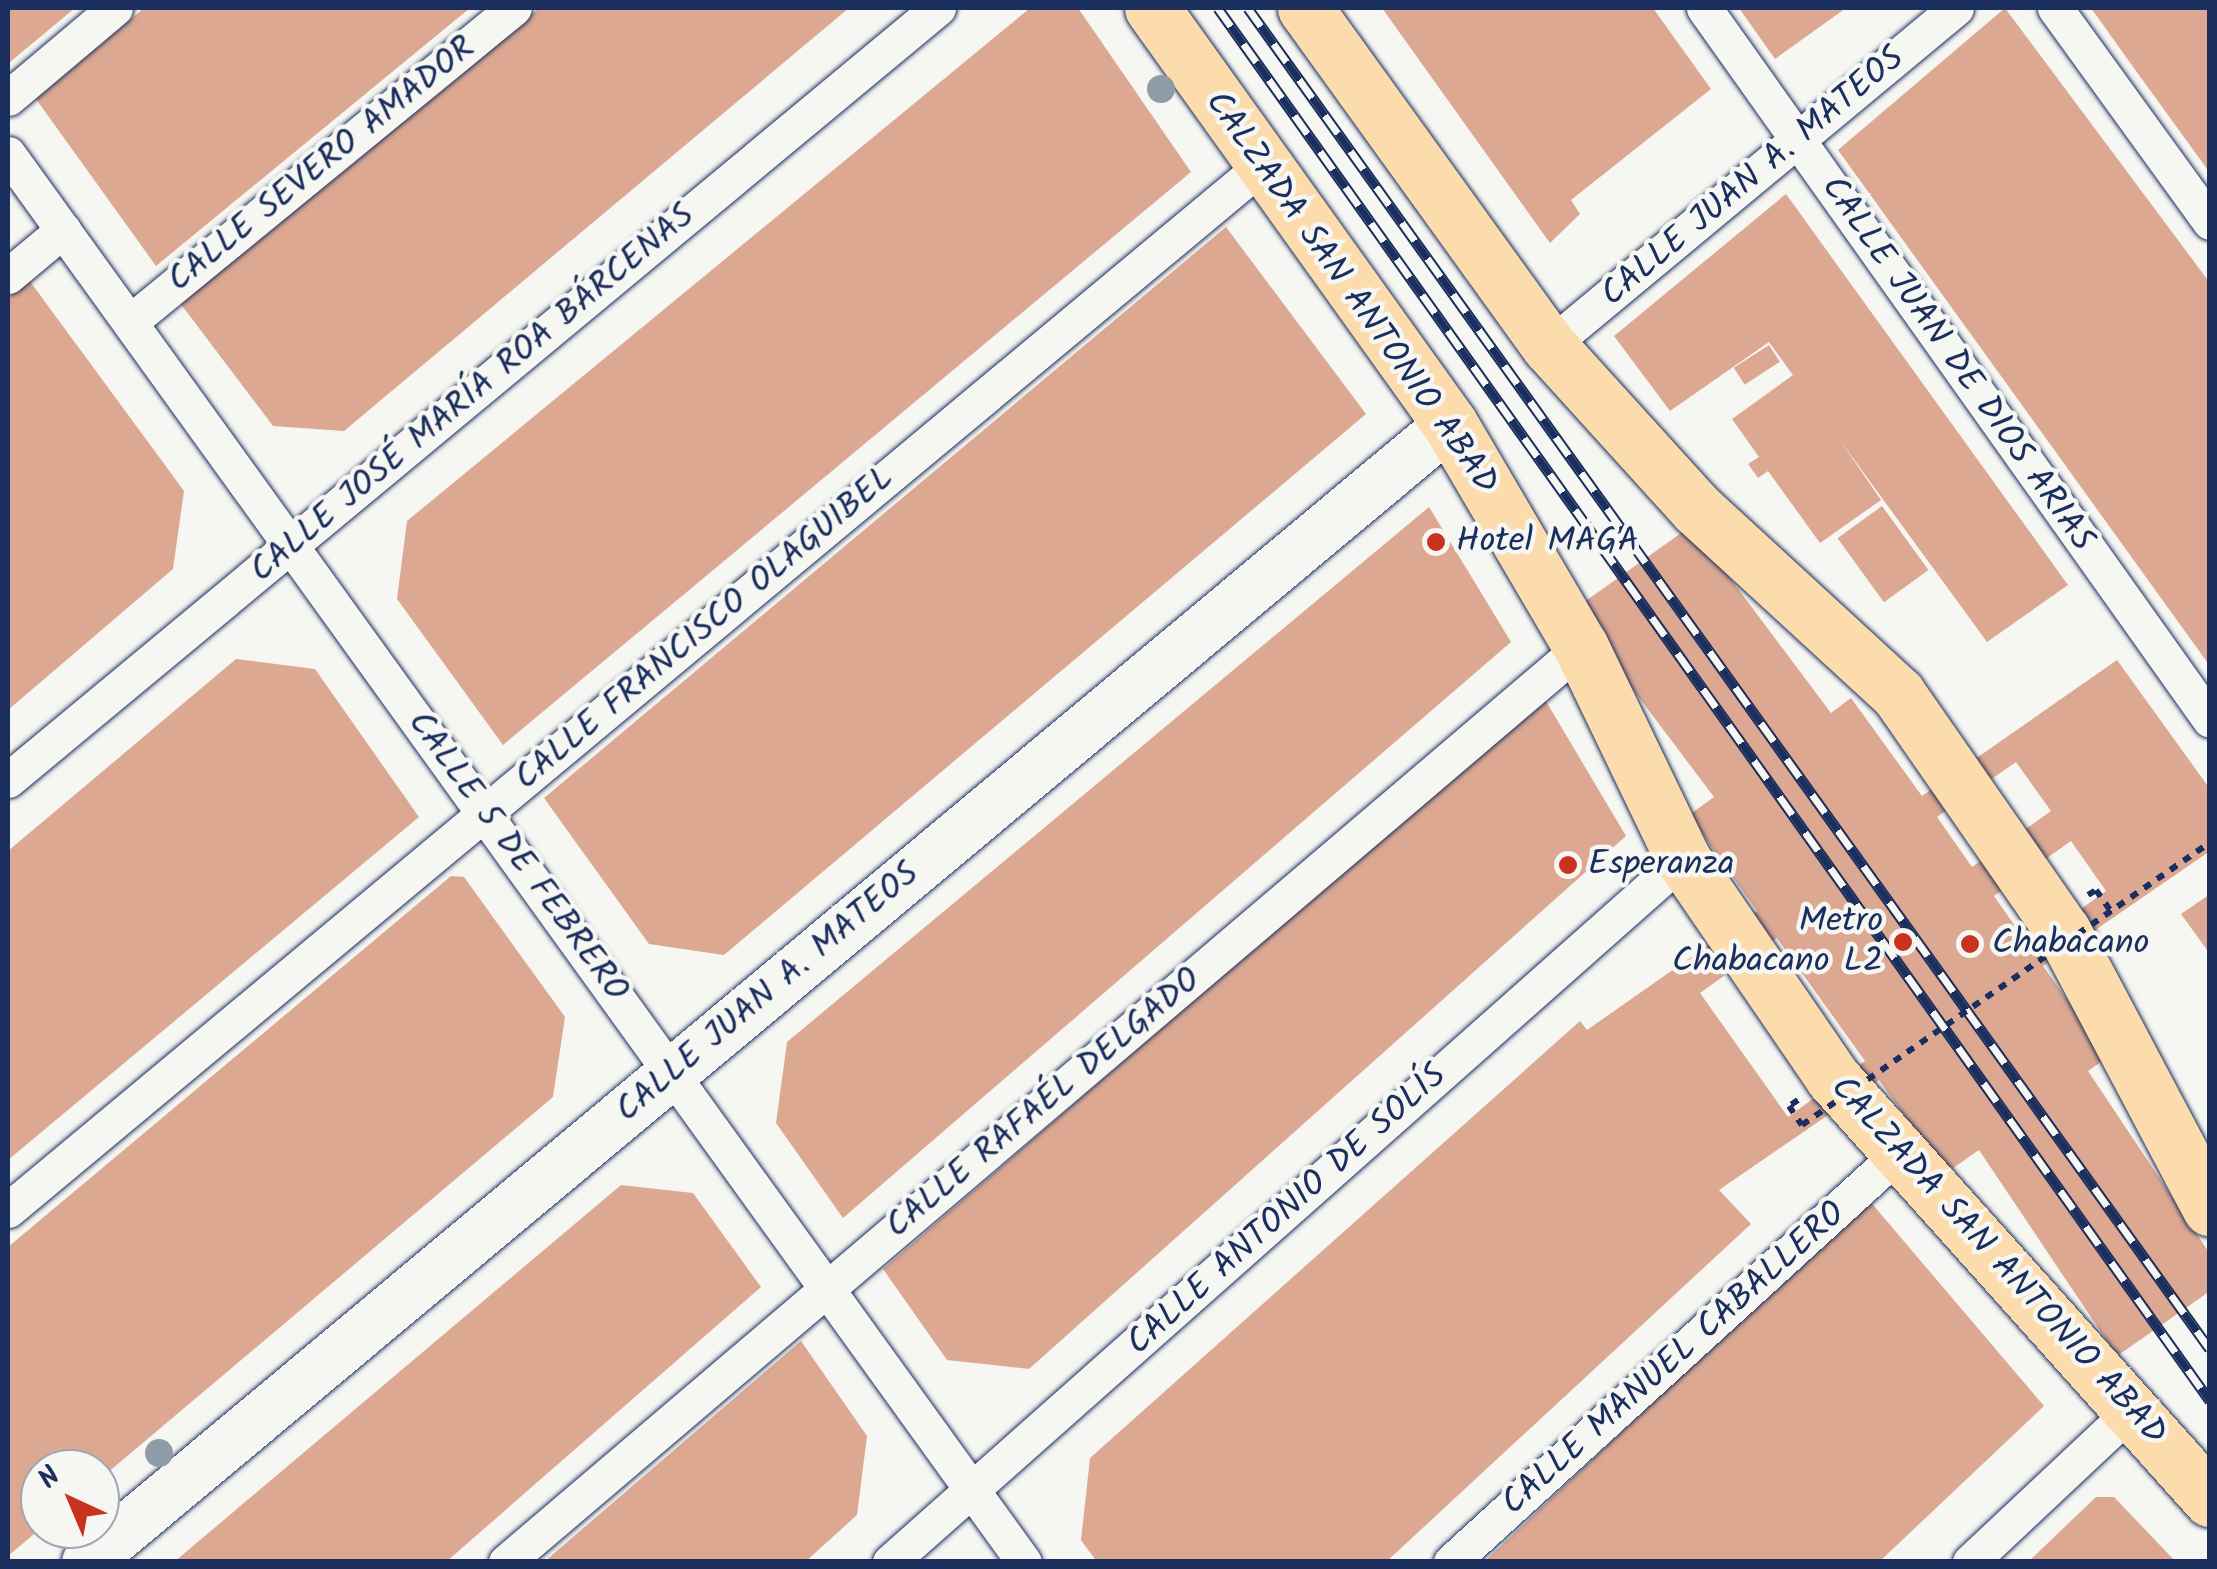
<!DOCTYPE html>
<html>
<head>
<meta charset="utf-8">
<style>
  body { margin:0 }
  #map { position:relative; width:2217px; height:1569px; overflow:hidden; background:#f6f6f2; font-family:Kalam,sans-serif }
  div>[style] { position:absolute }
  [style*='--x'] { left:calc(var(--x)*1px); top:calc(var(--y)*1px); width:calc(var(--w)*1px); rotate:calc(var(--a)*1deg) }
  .building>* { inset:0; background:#dca891; transform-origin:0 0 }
  .path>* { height:6px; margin-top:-3px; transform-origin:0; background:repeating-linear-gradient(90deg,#1b2f5e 0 8px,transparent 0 16px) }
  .roads { filter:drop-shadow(0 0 2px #1b2f5e) drop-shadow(0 0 2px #1b2f5e) }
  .street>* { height:35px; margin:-17.5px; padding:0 17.5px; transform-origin:17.5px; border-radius:17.5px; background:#f6f6f2 }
  .secondary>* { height:50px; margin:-25px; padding:0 25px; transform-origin:25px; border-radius:25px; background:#f6f6f2 }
  .highway>* { height:55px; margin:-27.5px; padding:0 27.5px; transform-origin:27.5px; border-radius:27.5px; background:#fcdcac }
  .rail>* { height:11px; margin-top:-5.5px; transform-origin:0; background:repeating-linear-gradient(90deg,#f6f6f2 0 22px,#1b2f5e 0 44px); box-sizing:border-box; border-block:2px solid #1b2f5e }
  .path-bridge>* { height:6px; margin-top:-3px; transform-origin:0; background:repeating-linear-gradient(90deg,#1b2f5e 0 8px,transparent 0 16px) }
  .trees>* { width:28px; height:28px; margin:-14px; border-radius:50%; background:#8f9ca8 }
  .dots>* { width:28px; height:28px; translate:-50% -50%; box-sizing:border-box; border:5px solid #f6f6f2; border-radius:50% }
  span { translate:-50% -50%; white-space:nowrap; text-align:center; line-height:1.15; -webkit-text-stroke:9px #f6f6f2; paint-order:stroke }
  .street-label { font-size:35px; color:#1b2f5e }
  .poi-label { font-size:35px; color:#1b2f5e }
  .left { translate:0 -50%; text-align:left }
  .right { translate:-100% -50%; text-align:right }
  .frame { position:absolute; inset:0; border:10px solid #1b2f5e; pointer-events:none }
  .north { position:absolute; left:20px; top:1449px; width:100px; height:100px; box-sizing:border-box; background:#f6f6f2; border:2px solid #9ea6b7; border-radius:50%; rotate:316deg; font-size:28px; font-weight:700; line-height:40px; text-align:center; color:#1b2f5e }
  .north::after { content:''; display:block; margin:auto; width:35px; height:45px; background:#c8321e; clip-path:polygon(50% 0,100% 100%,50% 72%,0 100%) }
</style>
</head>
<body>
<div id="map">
  <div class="building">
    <div style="clip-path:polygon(8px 8px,75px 8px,10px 62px)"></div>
    <div style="clip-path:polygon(144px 8px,470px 8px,156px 266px,36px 99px)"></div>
    <div style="clip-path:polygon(539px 8px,849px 8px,344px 431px,273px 426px,180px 303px)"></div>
    <div style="clip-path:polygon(1030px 8px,1078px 8px,1191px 172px,503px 745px,397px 599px,407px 521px)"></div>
    <div style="clip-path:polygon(1382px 8px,1653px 8px,1711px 89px,1571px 200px,1580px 214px,1550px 243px)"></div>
    <div style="clip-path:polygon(1739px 8px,1846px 8px,1775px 59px)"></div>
    <div style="clip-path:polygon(2005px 8px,2210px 283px,2210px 666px,1838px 150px)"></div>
    <div style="clip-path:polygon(2091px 8px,2210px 8px,2210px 173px,2131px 64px)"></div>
    <div style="clip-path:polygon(1786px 194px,2068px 585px,1987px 642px,1839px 439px,1881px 500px,1820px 543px,1768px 471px,1758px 478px,1748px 464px,1759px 457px,1732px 419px,1793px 375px,1769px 342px,1670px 411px,1614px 336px)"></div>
    <div style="clip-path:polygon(1226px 227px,1366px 414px,724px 955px,649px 944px,544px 798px)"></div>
    <div style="clip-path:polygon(29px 280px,184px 491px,173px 569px,8px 710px,8px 298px)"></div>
    <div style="left:1769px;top:345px;width:20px;height:42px;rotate:57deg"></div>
    <div style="left:1882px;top:506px;width:79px;height:55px;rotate:54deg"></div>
    <div style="clip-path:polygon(1429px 507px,1511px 642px,843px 1218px,776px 1123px,787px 1042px)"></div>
    <div style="clip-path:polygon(evenodd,1691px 526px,1831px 713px,1851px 698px,1922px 796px,2117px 660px,2210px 789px,2210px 851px,2043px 966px,2108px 1057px,2088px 1071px,2210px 1254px,2210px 1291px,2117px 1356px,1979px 1150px,1946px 1173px,1879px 1080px,1719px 1190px,1751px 1224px,1386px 1562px,1097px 1562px,1081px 1540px,1090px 1458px,1580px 1021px,1587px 1030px,1757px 911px,1689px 815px,1714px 797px,1573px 610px,1691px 526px,2016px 762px,2051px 811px,1972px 867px,1937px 817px,2016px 762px,1691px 526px,2071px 841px,2106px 891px,2029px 946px,1994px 896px,2071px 841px,1691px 526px,1777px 938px,1865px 1061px,1788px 1117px,1700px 993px,1777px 938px)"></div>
    <div style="clip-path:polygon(236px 659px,315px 669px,419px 817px,8px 1160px,8px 851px)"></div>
    <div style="clip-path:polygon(1544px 698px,1626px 836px,1029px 1369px,947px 1360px,883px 1269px)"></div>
    <div style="clip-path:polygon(451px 876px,464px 877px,565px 1017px,553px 1097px,100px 1479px,100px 1469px,40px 1469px,40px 1529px,8px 1556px,8px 1247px)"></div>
    <div style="clip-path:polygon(2210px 894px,2210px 954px,2181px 914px)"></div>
    <div style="clip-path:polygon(621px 1185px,693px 1193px,761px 1287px,446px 1562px,174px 1562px)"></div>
    <div style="clip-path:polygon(1868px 1199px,2044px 1406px,1879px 1562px,1484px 1562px)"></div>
    <div style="clip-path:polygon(801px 1341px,867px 1436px,857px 1515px,805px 1562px,544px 1562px)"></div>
    <div style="clip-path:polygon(2096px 1497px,2114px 1497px,2176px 1562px,2028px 1562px)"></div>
  </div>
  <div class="path">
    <div style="--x:2088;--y:895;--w:9;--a:-32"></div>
    <div style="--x:2096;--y:890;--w:28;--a:55"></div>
    <div style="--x:1798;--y:1100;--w:11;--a:146"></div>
    <div style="--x:1789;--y:1106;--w:23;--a:56"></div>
  </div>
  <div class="roads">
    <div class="street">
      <div style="--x:1704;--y:8;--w:873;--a:54.6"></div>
      <div style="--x:2055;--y:8;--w:264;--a:54.1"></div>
      <div style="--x:8;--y:98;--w:140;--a:-40.1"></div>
      <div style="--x:8;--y:154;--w:1736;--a:54.19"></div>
      <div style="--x:8;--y:276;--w:72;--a:-39.9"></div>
      <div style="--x:130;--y:322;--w:496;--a:-39.3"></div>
      <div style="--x:1549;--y:346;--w:529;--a:-39.71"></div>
      <div style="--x:8;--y:780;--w:1209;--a:-39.7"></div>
      <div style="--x:8;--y:1210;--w:1635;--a:-39.79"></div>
      <div style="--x:506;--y:1562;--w:1412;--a:-40.4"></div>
      <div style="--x:890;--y:1562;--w:1060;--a:-41.56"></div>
      <div style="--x:1451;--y:1562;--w:602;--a:-42.38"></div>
      <div style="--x:1970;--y:1562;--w:221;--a:-43.2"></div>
    </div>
    <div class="secondary">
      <div style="--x:87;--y:1562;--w:1776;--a:-39.86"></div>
    </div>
    <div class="highway">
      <div style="--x:1152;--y:8;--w:512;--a:54.38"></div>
      <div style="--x:1450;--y:424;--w:259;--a:59.6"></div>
      <div style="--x:1581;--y:647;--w:235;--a:64.3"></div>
      <div style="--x:1683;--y:859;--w:264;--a:55.6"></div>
      <div style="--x:1832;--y:1077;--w:567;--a:48.15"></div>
      <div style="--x:1305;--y:8;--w:417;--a:54.2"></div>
      <div style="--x:1549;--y:346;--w:220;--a:47.8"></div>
      <div style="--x:1697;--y:509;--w:273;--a:42.6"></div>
      <div style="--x:1898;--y:694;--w:289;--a:55.2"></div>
      <div style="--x:2063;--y:931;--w:314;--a:62.1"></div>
    </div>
  </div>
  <div class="rail">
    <div style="--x:1218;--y:8;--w:1710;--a:54.54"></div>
    <div style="--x:1248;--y:8;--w:1650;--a:54.35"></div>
  </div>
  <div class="path-bridge">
    <div style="--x:1802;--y:1125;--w:496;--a:-34.7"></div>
  </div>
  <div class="trees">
    <div style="left:1161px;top:89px"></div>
    <div style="left:159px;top:1453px"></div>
  </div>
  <div class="dots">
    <div style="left:1436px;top:542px;background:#c8321e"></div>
    <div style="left:1568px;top:865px;background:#c8321e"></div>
    <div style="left:1903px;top:942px;background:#c8321e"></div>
    <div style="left:1970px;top:944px;background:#c8321e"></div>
  </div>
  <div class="street-label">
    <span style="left:322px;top:165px;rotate:-39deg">CALLE SEVERO AMADOR</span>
    <span style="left:1753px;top:177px;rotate:-40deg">CALLE JUAN A. MATEOS</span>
    <span style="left:1351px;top:293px;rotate:55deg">CALZADA SAN ANTONIO ABAD</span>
    <span style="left:1957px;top:364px;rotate:55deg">CALLE JUAN DE DIOS ARIAS</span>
    <span style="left:473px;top:394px;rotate:-40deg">CALLE JOSÉ MARÍA ROA BÁRCENAS</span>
    <span style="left:705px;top:629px;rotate:-40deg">CALLE FRANCISCO OLAGUIBEL</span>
    <span style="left:517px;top:857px;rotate:54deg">CALLE 5 DE FEBRERO</span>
    <span style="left:768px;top:993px;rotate:-40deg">CALLE JUAN A. MATEOS</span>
    <span style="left:1044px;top:1104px;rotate:-40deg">CALLE RAFAÉL DELGADO</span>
    <span style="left:1287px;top:1210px;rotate:-42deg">CALLE ANTONIO DE SOLÍS</span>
    <span style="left:1998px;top:1261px;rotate:48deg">CALZADA SAN ANTONIO ABAD</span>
    <span style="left:1674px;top:1359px;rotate:-42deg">CALLE MANUEL CABALLERO</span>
  </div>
  <div class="poi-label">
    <span class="left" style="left:1456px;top:542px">Hotel MAGA</span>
    <span class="left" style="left:1588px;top:865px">Esperanza</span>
    <span class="right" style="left:1883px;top:942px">Metro<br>Chabacano L2</span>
    <span class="left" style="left:1992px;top:944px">Chabacano</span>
  </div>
  <div class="frame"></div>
  <div class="north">N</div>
</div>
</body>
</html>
